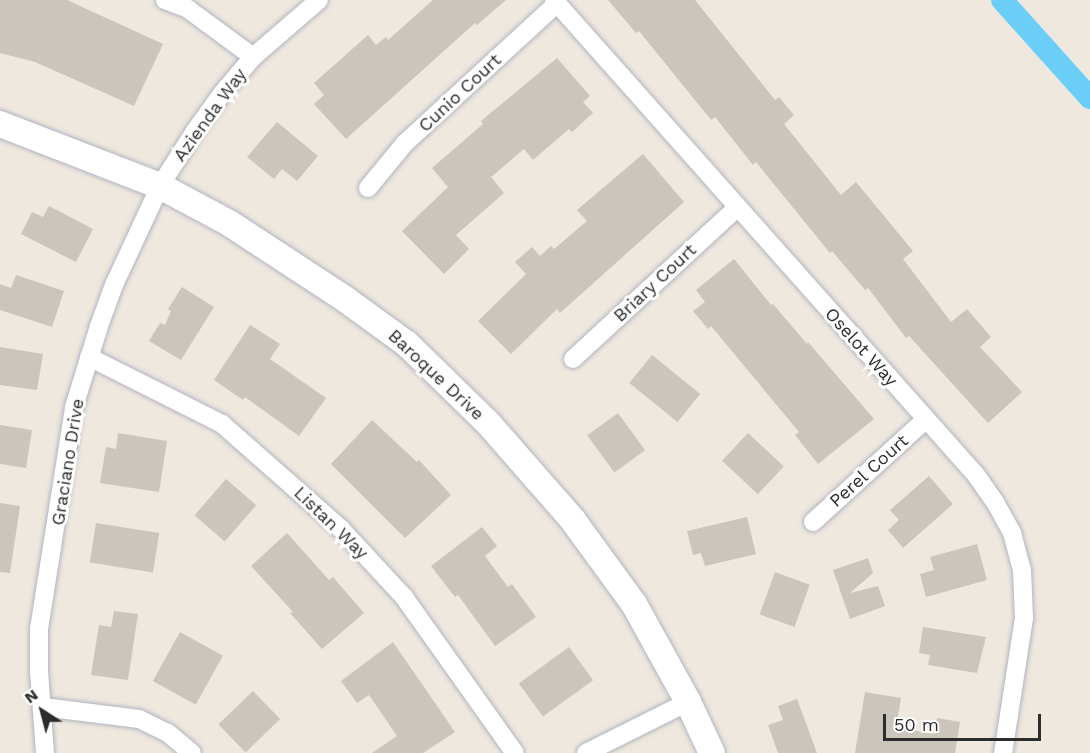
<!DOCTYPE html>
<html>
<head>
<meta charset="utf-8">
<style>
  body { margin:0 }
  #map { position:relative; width:1090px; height:753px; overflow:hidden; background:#efe8de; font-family:"Work Sans",sans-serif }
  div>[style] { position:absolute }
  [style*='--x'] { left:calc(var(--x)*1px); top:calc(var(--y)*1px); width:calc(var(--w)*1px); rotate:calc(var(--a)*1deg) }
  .canal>* { height:22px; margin:-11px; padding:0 11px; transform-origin:11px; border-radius:11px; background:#6acef7 }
  .building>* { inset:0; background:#cac5bd; transform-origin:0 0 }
  .roads { filter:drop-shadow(0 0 2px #b2b4c1) drop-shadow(0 0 2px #b2b4c1) }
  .street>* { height:18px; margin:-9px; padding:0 9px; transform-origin:9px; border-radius:9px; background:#fff }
  .secondary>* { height:26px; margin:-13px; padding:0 13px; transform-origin:13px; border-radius:13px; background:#fff }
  span { translate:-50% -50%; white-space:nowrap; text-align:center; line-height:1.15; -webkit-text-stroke:6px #fff; paint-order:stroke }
  .street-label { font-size:18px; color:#2c2c2c }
  .north { position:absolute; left:12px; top:681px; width:60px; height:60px; -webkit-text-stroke:4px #fff; paint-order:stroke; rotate:324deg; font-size:16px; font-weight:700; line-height:24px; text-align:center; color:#2c2c2c }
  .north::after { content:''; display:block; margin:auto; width:21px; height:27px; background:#2c2c2c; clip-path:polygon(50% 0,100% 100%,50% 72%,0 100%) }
  .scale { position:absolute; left:883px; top:714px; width:158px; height:27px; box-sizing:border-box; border:3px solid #2c2c2c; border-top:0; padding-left:8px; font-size:18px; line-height:21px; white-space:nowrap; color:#2c2c2c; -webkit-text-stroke:4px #fff; paint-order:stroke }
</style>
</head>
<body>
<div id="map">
  <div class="canal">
    <div style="--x:1002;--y:0;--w:132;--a:48.1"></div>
  </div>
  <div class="building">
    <div style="clip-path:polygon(0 0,67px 0,163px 44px,134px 106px,35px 62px,0 53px)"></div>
    <div style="clip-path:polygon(433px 0,506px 0,477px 25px,475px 23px,346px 139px,314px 104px,324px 95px,314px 83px,368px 35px,376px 45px,386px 37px,388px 40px)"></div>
    <div style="clip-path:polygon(608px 0,695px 0,775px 100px,779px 97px,794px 115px,784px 124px,841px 195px,856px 182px,913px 251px,903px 259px,951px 322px,967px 309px,991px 337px,980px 347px,1022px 392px,988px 423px,909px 336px,906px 338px,868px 288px,865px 290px,832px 251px,830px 253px,756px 162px,753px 165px,715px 117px,711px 120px,639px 31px,636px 33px)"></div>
    <div style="clip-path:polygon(557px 58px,590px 96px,583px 102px,593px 113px,572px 132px,569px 129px,533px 160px,524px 149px,491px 177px,504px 193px,456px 235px,469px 249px,444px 274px,402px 231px,448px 187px,432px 168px,483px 124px,481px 121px)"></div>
    <div style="clip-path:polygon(277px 122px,318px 156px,297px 181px,282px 169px,274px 179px,247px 157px)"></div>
    <div style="clip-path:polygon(643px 154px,684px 202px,560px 313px,557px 309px,511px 354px,478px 321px,526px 274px,515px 262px,532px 247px,540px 256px,551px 246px,554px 249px,587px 221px,577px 210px)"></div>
    <div style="clip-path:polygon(49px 206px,93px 229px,76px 262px,21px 234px,32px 212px,43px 217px)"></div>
    <div style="clip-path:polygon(734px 259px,771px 305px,773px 304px,807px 344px,808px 342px,874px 419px,818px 464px,795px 435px,799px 432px,711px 326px,708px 329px,693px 311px,705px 302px,696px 290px)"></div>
    <div style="clip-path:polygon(16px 275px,64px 291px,52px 327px,0 310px,0 284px,11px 288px)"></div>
    <div style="clip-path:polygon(182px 287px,214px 307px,181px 360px,149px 341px,160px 323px,165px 325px,171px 311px,168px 309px)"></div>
    <div style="clip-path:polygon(250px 325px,280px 344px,270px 359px,326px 398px,299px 436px,245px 397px,243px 400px,214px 380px)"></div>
    <div style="clip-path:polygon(0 347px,43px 354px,37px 390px,0 385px)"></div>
    <div style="left:652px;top:355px;width:62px;height:36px;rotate:39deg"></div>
    <div style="left:618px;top:413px;width:46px;height:38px;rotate:54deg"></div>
    <div style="clip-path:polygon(372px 420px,417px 462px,419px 460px,451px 495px,405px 538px,331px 464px)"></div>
    <div style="clip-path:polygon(0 425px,32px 430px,26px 468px,0 464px)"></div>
    <div style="clip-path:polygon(118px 433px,167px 441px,159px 492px,100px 483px,106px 447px,116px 449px)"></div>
    <div style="left:748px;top:433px;width:49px;height:38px;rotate:43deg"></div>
    <div style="clip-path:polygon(929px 476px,953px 504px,903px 548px,888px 530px,899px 520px,890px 510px)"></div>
    <div style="left:226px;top:479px;width:40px;height:48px;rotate:41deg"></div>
    <div style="clip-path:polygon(0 503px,20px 506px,10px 573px,0 572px)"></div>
    <div style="clip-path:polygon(747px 517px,756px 554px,705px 566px,701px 553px,693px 555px,687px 531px)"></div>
    <div style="left:96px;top:523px;width:64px;height:40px;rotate:9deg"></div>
    <div style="clip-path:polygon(482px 527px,497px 546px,485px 556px,508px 587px,512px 584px,536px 617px,495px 646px,458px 595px,455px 597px,431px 566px)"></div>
    <div style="clip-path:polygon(287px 533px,329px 580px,333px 577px,364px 613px,322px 649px,290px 613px,293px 612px,251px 566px)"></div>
    <div style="clip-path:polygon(977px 544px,987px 580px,926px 597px,920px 574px,934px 570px,930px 557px)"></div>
    <div style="clip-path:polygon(868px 558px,873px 573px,850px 593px,878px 586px,885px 606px,850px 619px,833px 570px)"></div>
    <div style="left:775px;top:572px;width:37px;height:45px;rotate:20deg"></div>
    <div style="clip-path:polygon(114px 611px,138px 614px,128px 680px,91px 675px,99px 625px,111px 627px)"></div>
    <div style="clip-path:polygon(923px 627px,986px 637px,977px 673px,928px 665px,930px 655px,919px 653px)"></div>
    <div style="left:180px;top:632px;width:49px;height:56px;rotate:29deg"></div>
    <div style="clip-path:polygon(393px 642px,455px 732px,423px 753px,372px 753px,397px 736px,369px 695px,357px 703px,341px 681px)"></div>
    <div style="left:569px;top:647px;width:41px;height:62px;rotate:54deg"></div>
    <div style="left:253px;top:691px;width:39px;height:48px;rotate:46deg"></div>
    <div style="clip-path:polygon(865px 692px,901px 698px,896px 727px,934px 734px,937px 718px,960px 722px,955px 753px,855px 753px)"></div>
    <div style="clip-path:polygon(797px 699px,817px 753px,778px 753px,768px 725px,783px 720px,778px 706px)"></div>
  </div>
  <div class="roads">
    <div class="street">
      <div style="--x:165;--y:0;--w:25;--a:21"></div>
      <div style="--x:188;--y:9;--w:81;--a:36.4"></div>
      <div style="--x:554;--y:0;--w:635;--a:48.38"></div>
      <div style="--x:976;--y:475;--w:33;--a:55"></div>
      <div style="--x:995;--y:502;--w:35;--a:61"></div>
      <div style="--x:1012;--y:533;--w:38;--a:75"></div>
      <div style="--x:1022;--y:570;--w:48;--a:87.6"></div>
      <div style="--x:1024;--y:618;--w:137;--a:98.8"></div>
      <div style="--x:368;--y:188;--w:58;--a:-50.6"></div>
      <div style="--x:405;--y:143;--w:207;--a:-42.6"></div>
      <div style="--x:89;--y:357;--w:149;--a:26.7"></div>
      <div style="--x:222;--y:424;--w:159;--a:41.4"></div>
      <div style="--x:341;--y:529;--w:93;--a:47.2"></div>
      <div style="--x:404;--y:597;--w:191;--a:54.6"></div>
      <div style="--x:573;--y:359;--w:224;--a:-42.7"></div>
      <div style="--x:813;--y:522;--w:153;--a:-42.3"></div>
      <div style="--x:43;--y:707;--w:97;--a:7.1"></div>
      <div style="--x:139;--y:719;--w:32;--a:26"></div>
      <div style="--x:168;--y:733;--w:31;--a:40"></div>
      <div style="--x:45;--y:753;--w:81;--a:-94.2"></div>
      <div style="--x:39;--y:672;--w:43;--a:-90"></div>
      <div style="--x:39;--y:629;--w:225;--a:-81"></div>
      <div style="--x:74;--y:407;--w:85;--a:-72.8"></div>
      <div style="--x:99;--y:326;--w:44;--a:-69.9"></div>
      <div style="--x:114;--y:285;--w:109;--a:-65.1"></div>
      <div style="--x:160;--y:186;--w:65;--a:-57.5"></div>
      <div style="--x:195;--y:131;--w:49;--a:-54.1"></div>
      <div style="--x:224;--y:91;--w:45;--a:-49.5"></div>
      <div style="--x:253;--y:57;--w:87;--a:-40.8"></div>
      <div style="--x:586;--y:753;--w:114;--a:-26.6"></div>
    </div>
    <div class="secondary">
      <div style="--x:0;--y:124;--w:172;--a:21.2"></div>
      <div style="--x:160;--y:186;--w:78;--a:28.2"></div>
      <div style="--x:229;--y:223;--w:139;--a:33.2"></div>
      <div style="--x:345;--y:299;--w:77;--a:36"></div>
      <div style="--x:407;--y:344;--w:113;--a:44.3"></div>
      <div style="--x:488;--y:423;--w:128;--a:48.8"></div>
      <div style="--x:572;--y:519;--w:105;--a:53.9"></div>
      <div style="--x:634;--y:604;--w:112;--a:61.1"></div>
      <div style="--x:688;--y:702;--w:56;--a:64.8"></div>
    </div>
  </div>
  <div class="street-label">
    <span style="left:460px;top:93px;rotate:-43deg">Cunio Court</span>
    <span style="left:210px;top:115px;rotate:-54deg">Azienda Way</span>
    <span style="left:655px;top:283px;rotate:-43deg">Briary Court</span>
    <span style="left:861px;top:347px;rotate:48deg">Oselot Way</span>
    <span style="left:436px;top:375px;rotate:43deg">Baroque Drive</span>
    <span style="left:68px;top:462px;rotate:-81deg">Graciano Drive</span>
    <span style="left:869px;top:471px;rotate:-42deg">Perel Court</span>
    <span style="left:331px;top:523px;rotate:44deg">Listan Way</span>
  </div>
  <div class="north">N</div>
  <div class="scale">50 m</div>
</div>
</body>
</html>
